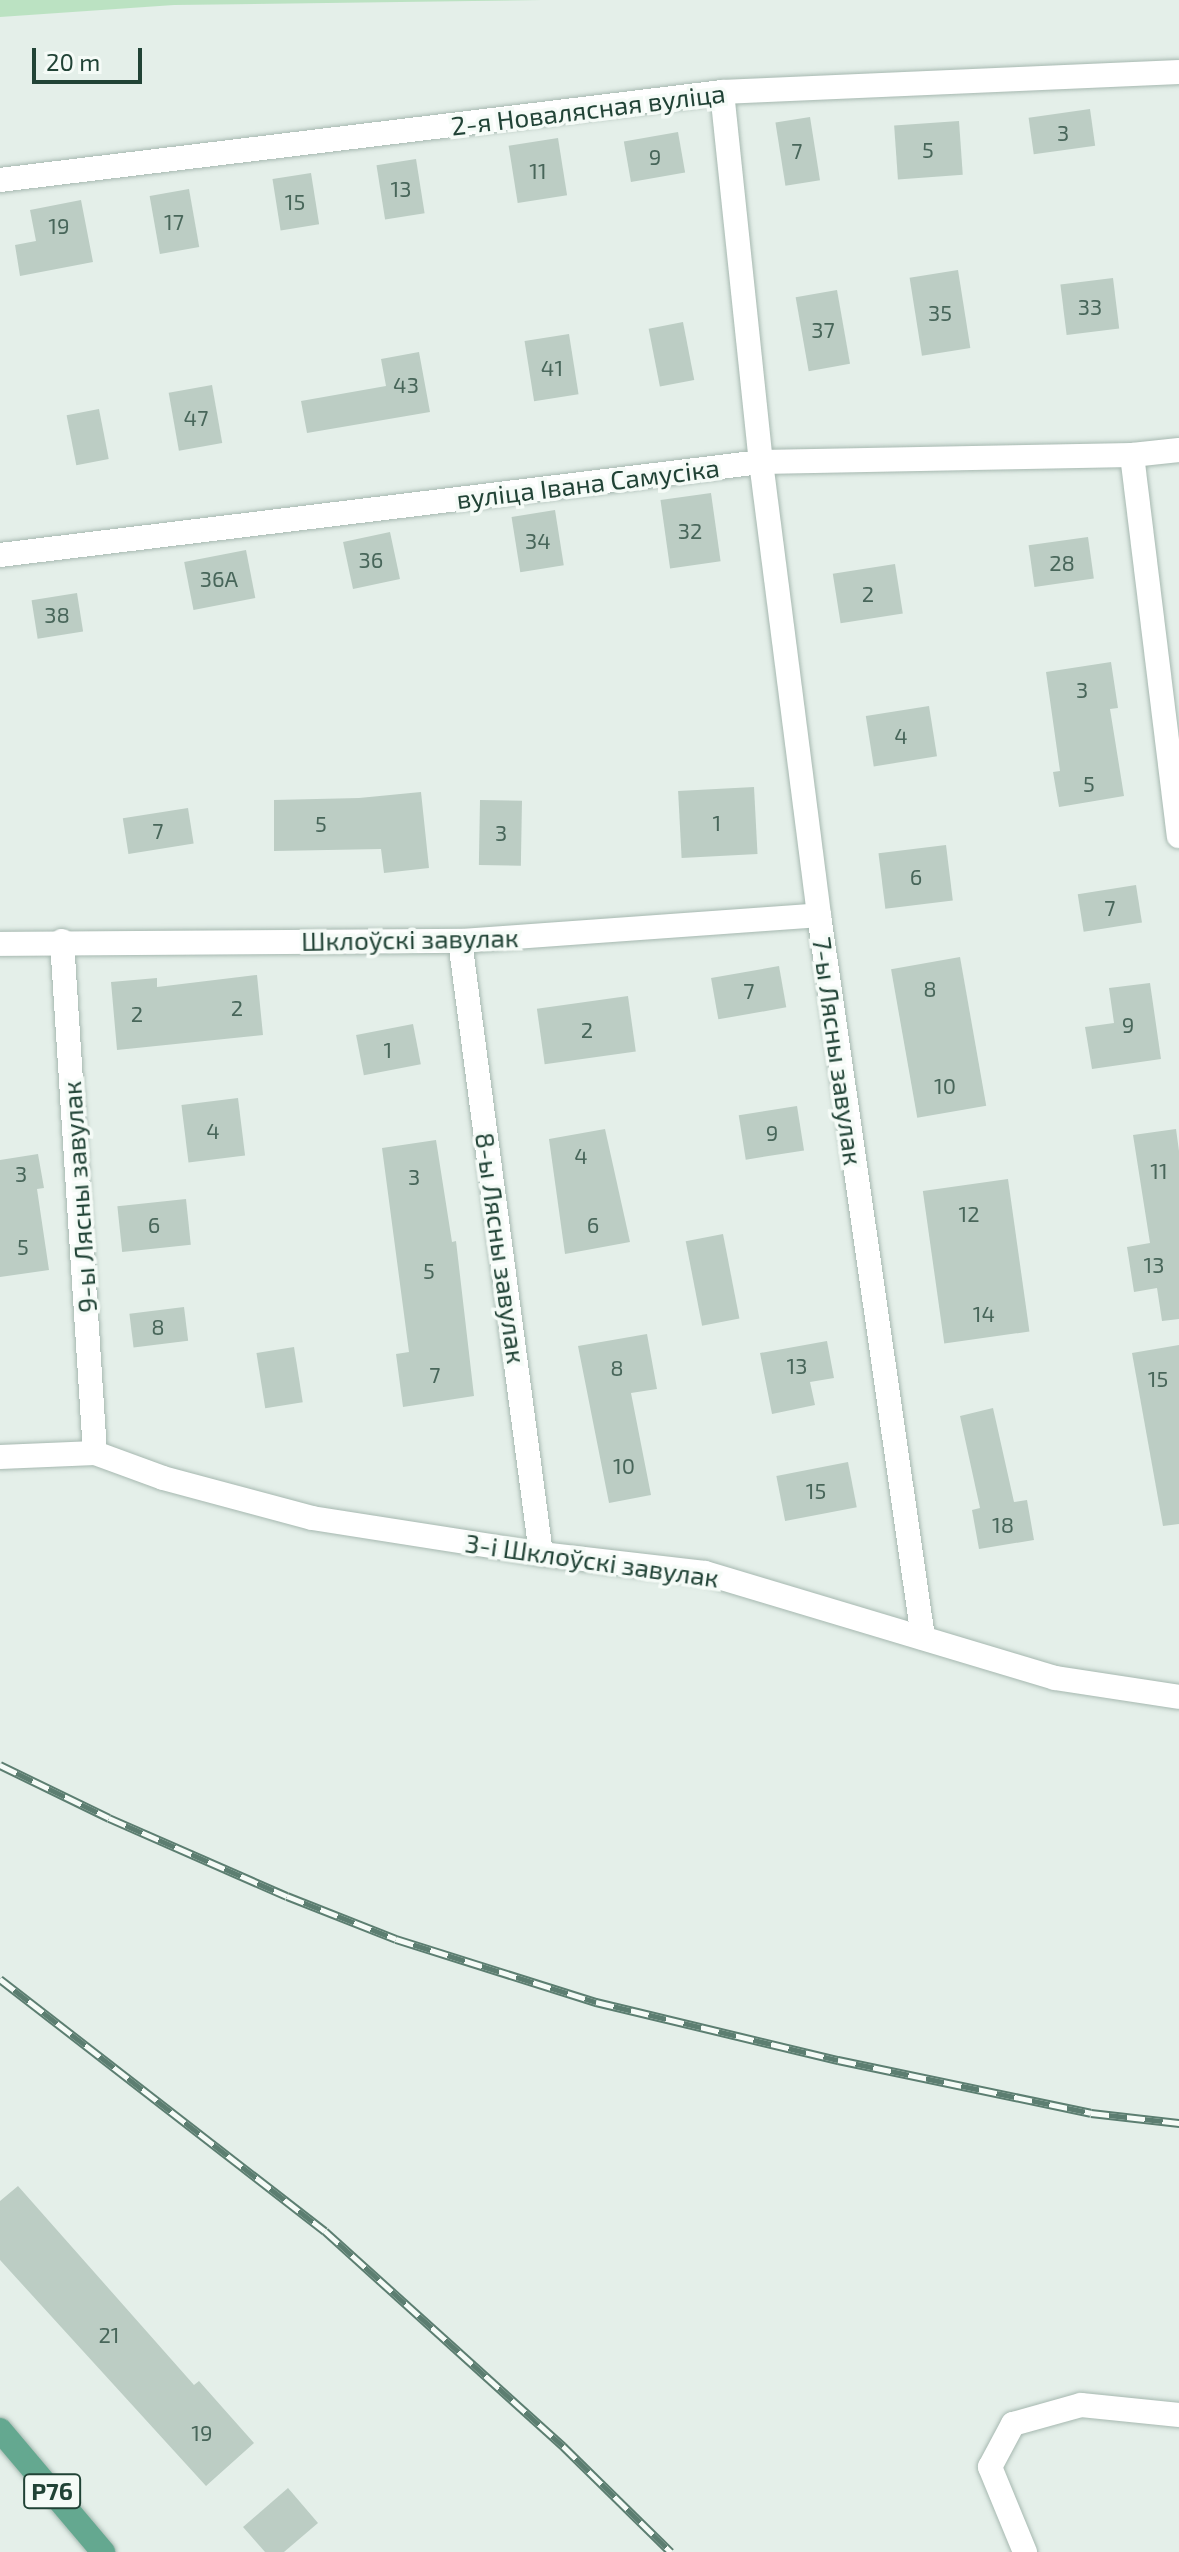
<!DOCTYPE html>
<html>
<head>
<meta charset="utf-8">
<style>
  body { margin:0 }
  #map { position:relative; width:1179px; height:2552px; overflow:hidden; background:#e4efe9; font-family:"Exo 2",sans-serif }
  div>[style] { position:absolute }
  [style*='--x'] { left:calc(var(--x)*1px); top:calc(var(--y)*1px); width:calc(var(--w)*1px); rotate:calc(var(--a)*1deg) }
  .green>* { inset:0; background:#bbe2c2 }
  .building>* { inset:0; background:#bccdc4; transform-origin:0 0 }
  .roads { filter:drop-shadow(0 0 2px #a6b8b0) drop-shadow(0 0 2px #a6b8b0) }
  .street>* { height:24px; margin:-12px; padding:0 12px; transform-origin:12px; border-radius:12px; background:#fff }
  .primary>* { height:24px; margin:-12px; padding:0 12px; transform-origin:12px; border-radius:12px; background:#64a890 }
  .rail>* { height:9px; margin-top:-4.5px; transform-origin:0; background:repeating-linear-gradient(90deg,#f5fbf7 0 18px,#5c7e71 0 36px); box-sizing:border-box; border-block:2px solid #5c7e71 }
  span { translate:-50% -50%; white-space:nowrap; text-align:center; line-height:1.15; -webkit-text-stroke:7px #f5fbf7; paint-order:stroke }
  .number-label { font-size:22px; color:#48665a }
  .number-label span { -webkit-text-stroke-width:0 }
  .shield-label span { padding:2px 6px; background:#f5fbf7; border:2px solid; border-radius:6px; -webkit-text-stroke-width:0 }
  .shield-label { font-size:24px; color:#214336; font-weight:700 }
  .street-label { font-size:26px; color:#214336 }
  .scale { position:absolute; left:32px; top:48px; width:110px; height:36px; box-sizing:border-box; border:4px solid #214336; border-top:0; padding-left:10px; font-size:24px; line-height:28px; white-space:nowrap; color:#214336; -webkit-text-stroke:6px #f5fbf7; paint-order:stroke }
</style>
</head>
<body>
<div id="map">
  <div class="green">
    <div style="clip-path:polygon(0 0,542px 0,174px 5px,0 17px)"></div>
  </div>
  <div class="building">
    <div style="left:1090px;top:109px;width:37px;height:62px;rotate:82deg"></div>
    <div style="left:810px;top:117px;width:64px;height:35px;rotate:81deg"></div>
    <div style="left:959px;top:121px;width:54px;height:65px;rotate:86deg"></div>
    <div style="left:678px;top:132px;width:41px;height:55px;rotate:80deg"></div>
    <div style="left:558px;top:138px;width:58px;height:50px;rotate:81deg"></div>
    <div style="left:416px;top:159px;width:55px;height:40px;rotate:81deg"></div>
    <div style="left:311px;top:173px;width:52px;height:39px;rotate:81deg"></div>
    <div style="left:189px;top:189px;width:59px;height:40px;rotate:80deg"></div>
    <div style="clip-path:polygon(81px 200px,93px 262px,20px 276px,15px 245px,36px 241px,30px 210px)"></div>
    <div style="left:958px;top:270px;width:79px;height:49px;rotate:81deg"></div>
    <div style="left:1113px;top:278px;width:51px;height:53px;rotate:83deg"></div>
    <div style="left:837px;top:290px;width:75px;height:42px;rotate:80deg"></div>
    <div style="left:683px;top:322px;width:59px;height:35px;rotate:79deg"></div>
    <div style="left:569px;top:334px;width:61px;height:45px;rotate:81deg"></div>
    <div style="clip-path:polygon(419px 352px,430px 412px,307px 433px,301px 401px,386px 386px,381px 359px)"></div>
    <div style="left:212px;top:385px;width:59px;height:44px;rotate:80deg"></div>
    <div style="left:99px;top:409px;width:51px;height:33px;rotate:79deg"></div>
    <div style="left:711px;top:493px;width:69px;height:51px;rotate:82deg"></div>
    <div style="left:555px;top:510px;width:56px;height:44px;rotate:81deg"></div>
    <div style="left:390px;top:532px;width:48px;height:48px;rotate:78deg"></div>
    <div style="left:1088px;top:537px;width:42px;height:60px;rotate:82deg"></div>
    <div style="left:246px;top:550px;width:49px;height:63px;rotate:79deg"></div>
    <div style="left:895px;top:564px;width:50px;height:63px;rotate:81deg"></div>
    <div style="left:77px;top:593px;width:39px;height:46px;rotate:81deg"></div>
    <div style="clip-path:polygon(1111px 662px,1118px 708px,1110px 709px,1124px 796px,1059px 807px,1053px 772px,1060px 771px,1046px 672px)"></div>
    <div style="left:929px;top:706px;width:51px;height:64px;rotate:81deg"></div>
    <div style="left:754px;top:787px;width:67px;height:76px;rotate:87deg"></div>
    <div style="clip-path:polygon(421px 792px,429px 868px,384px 873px,381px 849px,274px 851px,274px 800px,359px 798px)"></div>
    <div style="left:480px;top:800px;width:42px;height:65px;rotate:1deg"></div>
    <div style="left:188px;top:808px;width:36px;height:66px;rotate:81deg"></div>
    <div style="left:946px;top:845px;width:56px;height:68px;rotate:83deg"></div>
    <div style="left:1136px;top:885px;width:38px;height:59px;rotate:81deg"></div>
    <div style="left:960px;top:957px;width:151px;height:70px;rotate:80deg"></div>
    <div style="left:779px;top:966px;width:42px;height:69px;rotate:80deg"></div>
    <div style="clip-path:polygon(257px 975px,263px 1035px,117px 1050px,111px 982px,157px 978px,157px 987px)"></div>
    <div style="clip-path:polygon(1150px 983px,1161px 1059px,1092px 1069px,1085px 1027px,1114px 1023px,1109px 988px)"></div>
    <div style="left:628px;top:996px;width:56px;height:92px;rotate:82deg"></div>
    <div style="left:413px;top:1024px;width:41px;height:58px;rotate:79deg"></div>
    <div style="left:238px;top:1098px;width:58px;height:57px;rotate:83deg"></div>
    <div style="left:797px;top:1106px;width:45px;height:59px;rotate:81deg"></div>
    <div style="clip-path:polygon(605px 1129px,630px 1242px,565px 1254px,549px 1139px)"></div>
    <div style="clip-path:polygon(1176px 1129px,1179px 1151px,1179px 1319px,1162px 1321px,1157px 1288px,1134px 1292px,1127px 1247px,1150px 1243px,1133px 1135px)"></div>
    <div style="clip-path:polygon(436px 1140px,452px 1242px,456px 1241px,474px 1396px,403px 1407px,396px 1354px,409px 1352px,382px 1148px)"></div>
    <div style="clip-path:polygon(38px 1154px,44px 1188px,37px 1189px,49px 1270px,0 1277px,0 1160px)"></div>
    <div style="left:1008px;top:1179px;width:154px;height:86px;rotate:82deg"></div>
    <div style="left:186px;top:1199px;width:46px;height:69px;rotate:84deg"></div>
    <div style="left:723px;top:1234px;width:86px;height:38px;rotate:79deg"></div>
    <div style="left:184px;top:1307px;width:34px;height:55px;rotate:83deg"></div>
    <div style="clip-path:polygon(647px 1334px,657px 1389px,631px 1393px,651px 1495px,609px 1503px,578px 1346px)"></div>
    <div style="clip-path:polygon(827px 1341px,834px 1378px,810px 1382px,815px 1405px,772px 1414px,760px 1353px)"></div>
    <div style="clip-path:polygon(1179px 1345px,1179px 1524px,1163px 1526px,1132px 1353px)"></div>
    <div style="left:294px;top:1347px;width:56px;height:38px;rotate:81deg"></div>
    <div style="clip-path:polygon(993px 1408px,1014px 1502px,1027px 1500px,1034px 1540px,979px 1549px,972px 1510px,980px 1508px,960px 1416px)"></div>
    <div style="left:848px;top:1462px;width:46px;height:73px;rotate:79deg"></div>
    <div style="clip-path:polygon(18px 2186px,194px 2385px,199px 2381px,254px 2443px,206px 2486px,0 2260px,0 2201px)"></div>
    <div style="clip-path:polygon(288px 2488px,318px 2523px,284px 2552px,265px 2552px,243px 2527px)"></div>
  </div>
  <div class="roads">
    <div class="street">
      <div style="--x:722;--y:92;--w:372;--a:84"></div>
      <div style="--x:761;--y:462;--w:457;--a:82.7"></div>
      <div style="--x:819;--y:915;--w:730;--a:81.81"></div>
      <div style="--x:0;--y:180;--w:727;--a:-6.95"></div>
      <div style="--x:722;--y:92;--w:457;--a:-2.5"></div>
      <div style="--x:1132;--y:455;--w:384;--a:83"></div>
      <div style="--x:0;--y:555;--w:767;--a:-6.97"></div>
      <div style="--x:761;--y:462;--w:371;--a:-1.1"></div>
      <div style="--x:1132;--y:455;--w:47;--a:-6.1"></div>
      <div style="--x:62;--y:941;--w:513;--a:86.31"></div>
      <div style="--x:460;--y:941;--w:618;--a:82.47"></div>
      <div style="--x:0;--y:944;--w:460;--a:-0.4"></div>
      <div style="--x:460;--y:941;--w:360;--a:-4.1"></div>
      <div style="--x:0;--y:1457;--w:95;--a:-2.4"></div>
      <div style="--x:95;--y:1453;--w:72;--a:20.2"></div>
      <div style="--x:163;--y:1478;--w:154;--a:15"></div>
      <div style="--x:312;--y:1518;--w:232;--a:8.9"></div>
      <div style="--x:541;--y:1554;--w:165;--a:6.6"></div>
      <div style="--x:705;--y:1573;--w:365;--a:16.7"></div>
      <div style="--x:1055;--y:1678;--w:125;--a:8.7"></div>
      <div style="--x:1025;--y:2552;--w:92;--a:-112.4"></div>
      <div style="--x:990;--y:2467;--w:49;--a:-61.9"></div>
      <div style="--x:1013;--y:2424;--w:71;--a:-15.6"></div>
      <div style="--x:1081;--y:2405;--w:99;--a:5.8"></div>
    </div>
    <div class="primary">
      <div style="--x:0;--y:2430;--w:160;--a:49.8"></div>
    </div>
  </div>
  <div class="rail">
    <div style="--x:0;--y:1765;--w:121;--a:25.9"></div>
    <div style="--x:109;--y:1818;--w:194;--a:23.7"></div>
    <div style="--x:287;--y:1896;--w:117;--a:21.5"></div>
    <div style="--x:396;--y:1939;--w:210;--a:17.5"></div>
    <div style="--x:596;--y:2002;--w:249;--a:13.5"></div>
    <div style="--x:838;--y:2060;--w:258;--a:11.8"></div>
    <div style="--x:1091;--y:2113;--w:89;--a:6.5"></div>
    <div style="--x:0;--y:1979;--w:411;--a:37.8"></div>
    <div style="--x:325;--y:2231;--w:321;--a:42.1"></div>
    <div style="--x:563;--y:2446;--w:151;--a:44.5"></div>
  </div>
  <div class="number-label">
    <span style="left:1063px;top:133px">3</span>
    <span style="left:928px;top:150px">5</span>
    <span style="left:797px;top:151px">7</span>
    <span style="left:655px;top:157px">9</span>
    <span style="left:538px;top:171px">11</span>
    <span style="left:401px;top:189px">13</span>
    <span style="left:295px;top:202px">15</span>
    <span style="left:174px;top:222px">17</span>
    <span style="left:59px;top:226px">19</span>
    <span style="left:1090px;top:307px">33</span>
    <span style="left:940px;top:313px">35</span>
    <span style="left:823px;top:330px">37</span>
    <span style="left:552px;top:368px">41</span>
    <span style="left:406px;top:385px">43</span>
    <span style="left:196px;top:418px">47</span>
    <span style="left:690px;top:531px">32</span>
    <span style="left:538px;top:541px">34</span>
    <span style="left:371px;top:560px">36</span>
    <span style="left:1062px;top:563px">28</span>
    <span style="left:219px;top:579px">36А</span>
    <span style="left:868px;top:594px">2</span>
    <span style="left:57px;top:615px">38</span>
    <span style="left:1082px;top:690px">3</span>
    <span style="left:901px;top:736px">4</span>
    <span style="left:1089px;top:784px">5</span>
    <span style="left:717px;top:823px">1</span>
    <span style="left:321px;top:824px">5</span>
    <span style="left:158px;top:831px">7</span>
    <span style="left:501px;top:833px">3</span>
    <span style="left:916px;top:877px">6</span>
    <span style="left:1110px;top:908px">7</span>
    <span style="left:930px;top:989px">8</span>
    <span style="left:749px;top:991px">7</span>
    <span style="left:237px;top:1008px">2</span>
    <span style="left:137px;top:1014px">2</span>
    <span style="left:1128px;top:1025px">9</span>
    <span style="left:587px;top:1030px">2</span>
    <span style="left:388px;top:1050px">1</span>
    <span style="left:945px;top:1086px">10</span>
    <span style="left:213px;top:1131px">4</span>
    <span style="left:772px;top:1133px">9</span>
    <span style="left:581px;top:1156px">4</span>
    <span style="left:1159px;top:1171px">11</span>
    <span style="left:21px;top:1174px">3</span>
    <span style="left:414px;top:1177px">3</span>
    <span style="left:969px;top:1214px">12</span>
    <span style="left:154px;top:1225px">6</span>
    <span style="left:593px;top:1225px">6</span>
    <span style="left:23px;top:1247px">5</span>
    <span style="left:1154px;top:1265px">13</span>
    <span style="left:429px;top:1271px">5</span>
    <span style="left:984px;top:1314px">14</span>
    <span style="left:158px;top:1327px">8</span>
    <span style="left:797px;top:1366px">13</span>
    <span style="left:617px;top:1368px">8</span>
    <span style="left:435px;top:1375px">7</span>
    <span style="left:1158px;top:1379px">15</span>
    <span style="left:624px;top:1466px">10</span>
    <span style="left:816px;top:1491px">15</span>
    <span style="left:1003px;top:1525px">18</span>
    <span style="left:109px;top:2335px">21</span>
    <span style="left:202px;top:2433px">19</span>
  </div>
  <div class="shield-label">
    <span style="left:52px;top:2491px">Р76</span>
  </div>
  <div class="street-label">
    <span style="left:588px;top:109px;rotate:-7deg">2-я Новалясная вуліца</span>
    <span style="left:588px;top:483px;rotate:-7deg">вуліца Івана Самусіка</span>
    <span style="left:410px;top:939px;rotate:-1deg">Шклоўскі завулак</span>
    <span style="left:838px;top:1051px;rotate:82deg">7-ы Лясны завулак</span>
    <span style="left:79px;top:1197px;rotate:-94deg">9-ы Лясны завулак</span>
    <span style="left:501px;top:1248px;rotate:82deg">8-ы Лясны завулак</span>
    <span style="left:592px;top:1560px;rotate:8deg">3-і Шклоўскі завулак</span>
  </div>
  <div class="scale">20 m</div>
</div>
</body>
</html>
